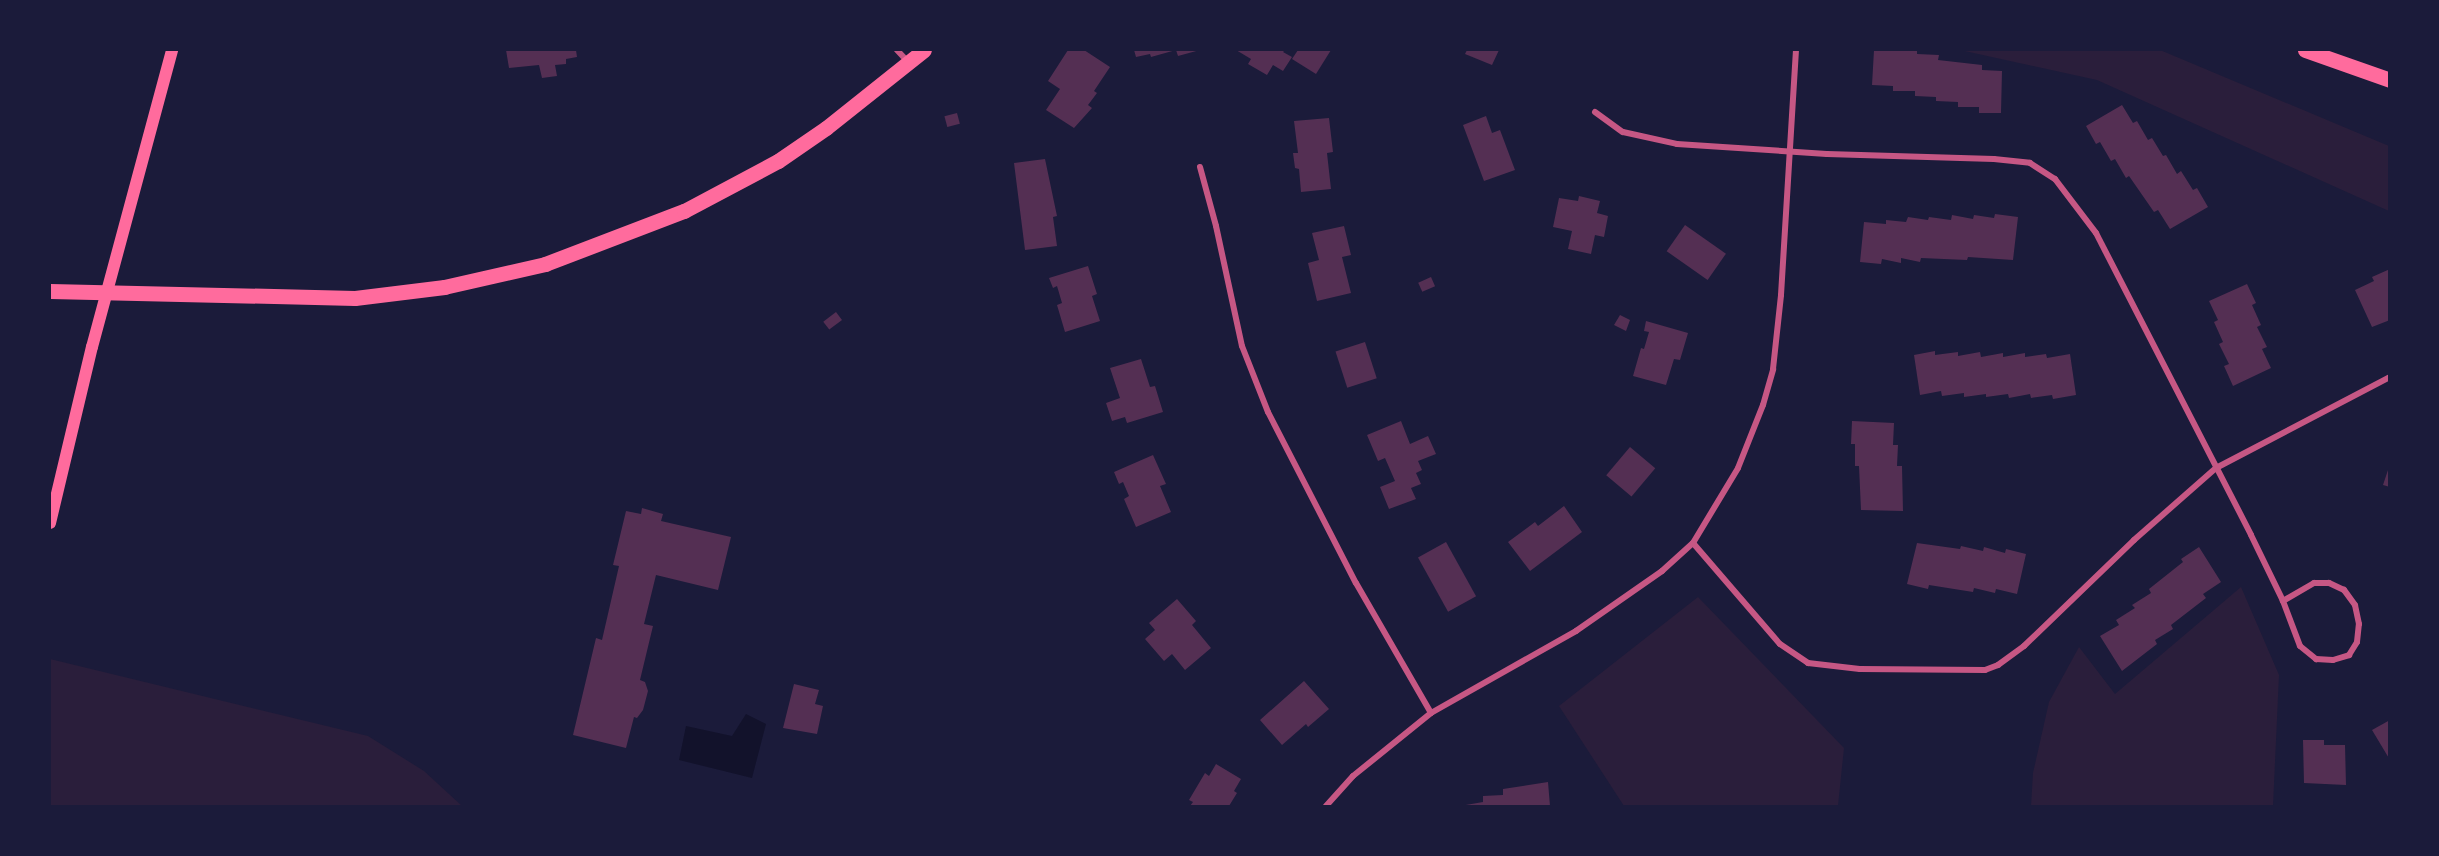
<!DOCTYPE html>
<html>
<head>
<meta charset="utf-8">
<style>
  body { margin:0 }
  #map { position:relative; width:2439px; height:856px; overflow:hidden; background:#1b1b3a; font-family:Montserrat,sans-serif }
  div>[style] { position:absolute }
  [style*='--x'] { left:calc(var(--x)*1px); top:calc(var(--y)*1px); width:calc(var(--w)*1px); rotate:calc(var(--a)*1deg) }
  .green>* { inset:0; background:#2a1e3b }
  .water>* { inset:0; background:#12122b }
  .building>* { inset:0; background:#542f53; transform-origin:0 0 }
  .minor>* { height:6px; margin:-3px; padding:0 3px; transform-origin:3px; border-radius:3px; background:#c65784 }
  .secondary>* { height:12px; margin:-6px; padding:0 6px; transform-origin:6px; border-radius:6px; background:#ff6b9d }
  .primary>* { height:15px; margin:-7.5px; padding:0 7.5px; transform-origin:7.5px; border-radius:7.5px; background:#ff6b9d }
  span { translate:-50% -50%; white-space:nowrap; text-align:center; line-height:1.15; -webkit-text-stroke:6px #1b1b3a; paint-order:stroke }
  .frame { position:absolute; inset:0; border:51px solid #1b1b3a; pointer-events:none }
</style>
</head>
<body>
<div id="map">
  <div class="green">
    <div style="clip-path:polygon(1960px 50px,2160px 50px,2389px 146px,2389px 211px,2097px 80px)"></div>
    <div style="clip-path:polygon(2241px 587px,2279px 675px,2273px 806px,2031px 806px,2033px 773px,2049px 702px,2079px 647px,2115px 694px)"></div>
    <div style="clip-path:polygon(1698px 597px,1844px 748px,1838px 806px,1624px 806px,1559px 706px)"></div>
    <div style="clip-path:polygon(50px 659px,368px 736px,424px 771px,462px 806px,50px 806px)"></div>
  </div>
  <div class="water">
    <div style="clip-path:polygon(746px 714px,766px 724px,752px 778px,679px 760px,686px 726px,732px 736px)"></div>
  </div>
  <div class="building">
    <div style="clip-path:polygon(506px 50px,576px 50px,577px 57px,566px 59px,566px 64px,555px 65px,557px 76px,542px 78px,539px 65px,509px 68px)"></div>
    <div style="clip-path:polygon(1068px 50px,1084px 50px,1110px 67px,1094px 91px,1097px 93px,1088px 105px,1092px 108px,1074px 128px,1046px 110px,1060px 89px,1048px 81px)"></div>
    <div style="clip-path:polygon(1134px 50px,1200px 50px,1178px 56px,1176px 50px,1151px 57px,1150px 54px,1136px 57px)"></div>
    <div style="clip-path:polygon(1236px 50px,1285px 50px,1283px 52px,1292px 57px,1283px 71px,1273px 65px,1267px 75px,1248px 64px,1251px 59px)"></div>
    <div style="clip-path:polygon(1298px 50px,1331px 50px,1316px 74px,1292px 59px)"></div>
    <div style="clip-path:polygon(1467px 50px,1499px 50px,1492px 65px,1465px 54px)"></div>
    <div style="clip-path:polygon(1874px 50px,1917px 50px,1917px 54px,1939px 55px,1938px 60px,1982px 65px,1982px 70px,2002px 71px,2001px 113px,1979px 113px,1979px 107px,1958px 107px,1958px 102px,1936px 101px,1936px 97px,1915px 96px,1915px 91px,1893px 91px,1893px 86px,1872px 85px)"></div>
    <div style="clip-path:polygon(2122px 105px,2133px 123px,2137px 121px,2148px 140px,2152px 138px,2163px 156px,2166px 155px,2177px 174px,2181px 171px,2193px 190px,2197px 188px,2208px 207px,2170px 229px,2158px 210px,2154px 212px,2129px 176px,2126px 178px,2115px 159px,2111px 161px,2100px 142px,2096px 144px,2086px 126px)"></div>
    <div style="left:957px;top:113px;width:11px;height:13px;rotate:75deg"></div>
    <div style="clip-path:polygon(1486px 116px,1492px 133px,1500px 130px,1515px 170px,1484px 181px,1463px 125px)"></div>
    <div style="clip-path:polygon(1329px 118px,1333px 152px,1327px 153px,1331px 189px,1301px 192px,1299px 169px,1295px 168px,1293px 153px,1298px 153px,1294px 121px)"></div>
    <div style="clip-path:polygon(1045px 159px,1057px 216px,1053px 217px,1057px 246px,1025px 250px,1014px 163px)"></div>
    <div style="clip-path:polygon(1579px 196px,1600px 201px,1597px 213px,1608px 216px,1604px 237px,1595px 235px,1591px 254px,1568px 249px,1572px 231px,1553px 227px,1559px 198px,1578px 201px)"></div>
    <div style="clip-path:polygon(1995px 214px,2018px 217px,2013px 260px,1968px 257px,1967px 260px,1921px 258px,1920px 262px,1901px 258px,1901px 263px,1882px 259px,1881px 264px,1860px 262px,1864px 222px,1886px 224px,1886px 220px,1906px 222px,1908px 217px,1928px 220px,1929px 217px,1951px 220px,1952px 215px,1973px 219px,1974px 215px,1994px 218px)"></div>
    <div style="left:1685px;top:225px;width:50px;height:32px;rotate:35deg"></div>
    <div style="clip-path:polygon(1344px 226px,1351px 255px,1342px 257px,1351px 293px,1317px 301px,1308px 263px,1319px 260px,1312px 233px)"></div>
    <div style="clip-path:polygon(1088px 266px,1097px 294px,1092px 296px,1100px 321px,1065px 332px,1057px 305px,1062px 303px,1057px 286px,1053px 288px,1049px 278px)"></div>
    <div style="clip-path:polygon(2390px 269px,2390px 320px,2372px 327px,2355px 290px,2374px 281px,2372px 277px)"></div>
    <div style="left:1431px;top:277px;width:10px;height:14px;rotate:66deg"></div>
    <div style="clip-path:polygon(2247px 284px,2256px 303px,2252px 305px,2261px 325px,2257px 327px,2267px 347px,2262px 349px,2271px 368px,2233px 386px,2224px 366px,2229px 364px,2219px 344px,2223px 342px,2214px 322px,2218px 320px,2209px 301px)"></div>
    <div style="left:836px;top:312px;width:10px;height:16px;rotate:53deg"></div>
    <div style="clip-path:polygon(1620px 315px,1630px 320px,1626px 331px,1614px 325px)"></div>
    <div style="clip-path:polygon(1646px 321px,1688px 333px,1680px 360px,1674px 359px,1666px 385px,1633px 376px,1641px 348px,1644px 349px,1649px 332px,1644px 331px)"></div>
    <div style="left:1365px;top:342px;width:38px;height:31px;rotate:72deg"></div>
    <div style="clip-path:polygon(1935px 351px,1935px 355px,1958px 352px,1958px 356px,1980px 352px,1981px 357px,2003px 353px,2003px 357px,2025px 353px,2025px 357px,2046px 354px,2047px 358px,2070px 354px,2076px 395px,2053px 399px,2052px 395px,2031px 398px,2030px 394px,2009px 398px,2008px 394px,1986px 397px,1986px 394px,1964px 397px,1964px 393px,1942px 396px,1941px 391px,1920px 395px,1914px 355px)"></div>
    <div style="clip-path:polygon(1141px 359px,1150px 387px,1155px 386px,1163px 412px,1127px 423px,1125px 417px,1112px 421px,1106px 403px,1120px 398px,1110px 368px)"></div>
    <div style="clip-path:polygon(1401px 421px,1410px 444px,1428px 436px,1436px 454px,1418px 461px,1422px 470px,1416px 473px,1421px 484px,1411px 488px,1416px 499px,1389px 509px,1380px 487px,1395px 481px,1385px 458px,1378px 461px,1367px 435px)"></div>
    <div style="clip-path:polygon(1852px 421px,1894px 423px,1893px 445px,1898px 445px,1897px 466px,1902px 466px,1903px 511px,1861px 510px,1859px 466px,1855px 466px,1855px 444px,1851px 444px)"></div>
    <div style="left:1630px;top:447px;width:33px;height:37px;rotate:40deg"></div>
    <div style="clip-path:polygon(1153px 455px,1166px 484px,1160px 486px,1171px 512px,1136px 527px,1124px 499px,1129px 496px,1123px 482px,1119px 484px,1114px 472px)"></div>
    <div style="clip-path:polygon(2389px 467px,2390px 467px,2390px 487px,2383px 485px)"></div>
    <div style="clip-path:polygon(1564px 506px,1582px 532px,1530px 571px,1508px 542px,1535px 522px,1538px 526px)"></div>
    <div style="clip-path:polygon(642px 508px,663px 514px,661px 521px,731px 537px,718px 590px,656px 575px,644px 624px,653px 626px,640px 680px,645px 682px,648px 691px,643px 710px,637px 718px,634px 717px,626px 748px,573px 735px,596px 638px,602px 640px,619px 566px,613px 565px,626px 511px,641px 514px)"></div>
    <div style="left:1446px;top:542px;width:62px;height:32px;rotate:61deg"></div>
    <div style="clip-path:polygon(1917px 543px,1960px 549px,1961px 546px,1983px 551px,1984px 547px,2005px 553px,2006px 549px,2026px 554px,2017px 594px,1996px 589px,1995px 593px,1974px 588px,1973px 592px,1929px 585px,1928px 589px,1907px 584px)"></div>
    <div style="clip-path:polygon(2199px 547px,2221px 582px,2203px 594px,2206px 598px,2171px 625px,2173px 629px,2155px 640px,2157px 644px,2122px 671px,2100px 636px,2119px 625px,2116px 620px,2135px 608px,2132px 605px,2151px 593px,2149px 589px,2183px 562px,2181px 559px)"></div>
    <div style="clip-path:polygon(1177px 599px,1196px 621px,1192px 625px,1211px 648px,1185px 670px,1172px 654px,1164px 661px,1145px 639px,1155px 630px,1149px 623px)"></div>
    <div style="clip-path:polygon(1304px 681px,1329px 709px,1308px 727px,1306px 724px,1282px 745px,1260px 720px)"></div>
    <div style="clip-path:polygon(794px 684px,819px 690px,815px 704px,823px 706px,817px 734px,783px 728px)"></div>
    <div style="clip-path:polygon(2390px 720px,2390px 760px,2372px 730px)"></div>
    <div style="clip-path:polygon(2303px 740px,2324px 740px,2324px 745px,2345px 745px,2346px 785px,2304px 783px)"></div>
    <div style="clip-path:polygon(1216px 764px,1241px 779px,1234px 791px,1237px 793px,1229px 806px,1190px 806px,1193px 802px,1189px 800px,1205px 773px,1209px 776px)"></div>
    <div style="clip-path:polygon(1548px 782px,1550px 806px,1460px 806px,1483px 802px,1483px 796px,1503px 795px,1503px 789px)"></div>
  </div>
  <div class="minor">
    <div style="--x:897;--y:50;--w:16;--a:47"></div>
    <div style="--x:1595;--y:112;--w:34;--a:36"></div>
    <div style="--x:1623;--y:132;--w:55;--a:12.5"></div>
    <div style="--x:1677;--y:144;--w:150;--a:3.8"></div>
    <div style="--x:1827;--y:154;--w:167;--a:1.7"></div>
    <div style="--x:1994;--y:159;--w:36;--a:6"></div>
    <div style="--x:2030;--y:163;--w:30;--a:33"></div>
    <div style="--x:2055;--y:179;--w:68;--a:52.8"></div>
    <div style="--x:2096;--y:233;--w:339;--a:62.8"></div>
    <div style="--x:2251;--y:535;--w:73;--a:64.1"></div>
    <div style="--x:2283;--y:601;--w:48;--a:69.3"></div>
    <div style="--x:2300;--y:646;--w:21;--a:39"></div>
    <div style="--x:2316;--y:659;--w:17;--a:3"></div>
    <div style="--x:2333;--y:660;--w:17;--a:-17"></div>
    <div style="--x:2349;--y:655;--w:15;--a:-58"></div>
    <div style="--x:2357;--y:642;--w:18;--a:-84"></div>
    <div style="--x:2359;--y:624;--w:19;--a:-102"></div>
    <div style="--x:2355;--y:605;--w:19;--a:-126"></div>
    <div style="--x:2344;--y:590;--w:17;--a:-155"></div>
    <div style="--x:2329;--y:583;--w:15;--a:180"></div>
    <div style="--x:2314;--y:583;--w:36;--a:150"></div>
    <div style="--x:1200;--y:167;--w:61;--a:74.8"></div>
    <div style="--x:1216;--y:226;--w:123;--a:77.8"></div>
    <div style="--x:1242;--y:346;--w:71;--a:68.5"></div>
    <div style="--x:1268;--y:412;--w:192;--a:62.8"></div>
    <div style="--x:1356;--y:583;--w:150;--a:60"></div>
    <div style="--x:1693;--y:543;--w:133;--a:49.3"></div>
    <div style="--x:1780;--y:644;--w:34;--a:34"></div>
    <div style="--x:1808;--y:663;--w:52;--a:6.6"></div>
    <div style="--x:1860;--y:669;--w:125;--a:0.5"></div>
    <div style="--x:1985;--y:670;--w:14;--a:-21"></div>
    <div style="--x:1998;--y:665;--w:32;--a:-36"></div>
    <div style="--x:2024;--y:646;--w:153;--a:-43.9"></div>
    <div style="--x:2134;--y:540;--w:109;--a:-41.3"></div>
    <div style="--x:2216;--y:468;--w:196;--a:-27.6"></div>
    <div style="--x:1326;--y:806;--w:40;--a:-48"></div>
    <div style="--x:1353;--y:776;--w:100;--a:-38.9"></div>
    <div style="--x:1431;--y:713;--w:167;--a:-29.5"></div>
    <div style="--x:1576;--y:631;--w:105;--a:-34.9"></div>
    <div style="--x:1662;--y:571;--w:42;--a:-42.1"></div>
    <div style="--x:1693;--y:543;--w:87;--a:-59"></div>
    <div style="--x:1738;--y:468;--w:68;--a:-68.4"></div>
    <div style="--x:1763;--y:405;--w:37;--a:-74"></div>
    <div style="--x:1773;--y:369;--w:74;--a:-83.8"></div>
    <div style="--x:1781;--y:295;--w:245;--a:-86.5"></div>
  </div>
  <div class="secondary">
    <div style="--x:50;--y:523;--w:181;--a:-76.6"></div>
    <div style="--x:92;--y:347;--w:308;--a:-74.9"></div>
  </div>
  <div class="primary">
    <div style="--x:2305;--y:50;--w:90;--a:19.4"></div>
    <div style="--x:50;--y:291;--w:305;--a:1.3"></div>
    <div style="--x:355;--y:298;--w:90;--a:-7"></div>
    <div style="--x:444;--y:287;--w:104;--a:-12.8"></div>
    <div style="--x:545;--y:264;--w:149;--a:-20.9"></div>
    <div style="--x:684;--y:211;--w:106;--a:-28"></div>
    <div style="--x:778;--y:161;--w:58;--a:-34.5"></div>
    <div style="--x:826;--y:128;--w:125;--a:-38.5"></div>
  </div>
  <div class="frame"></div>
</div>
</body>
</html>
